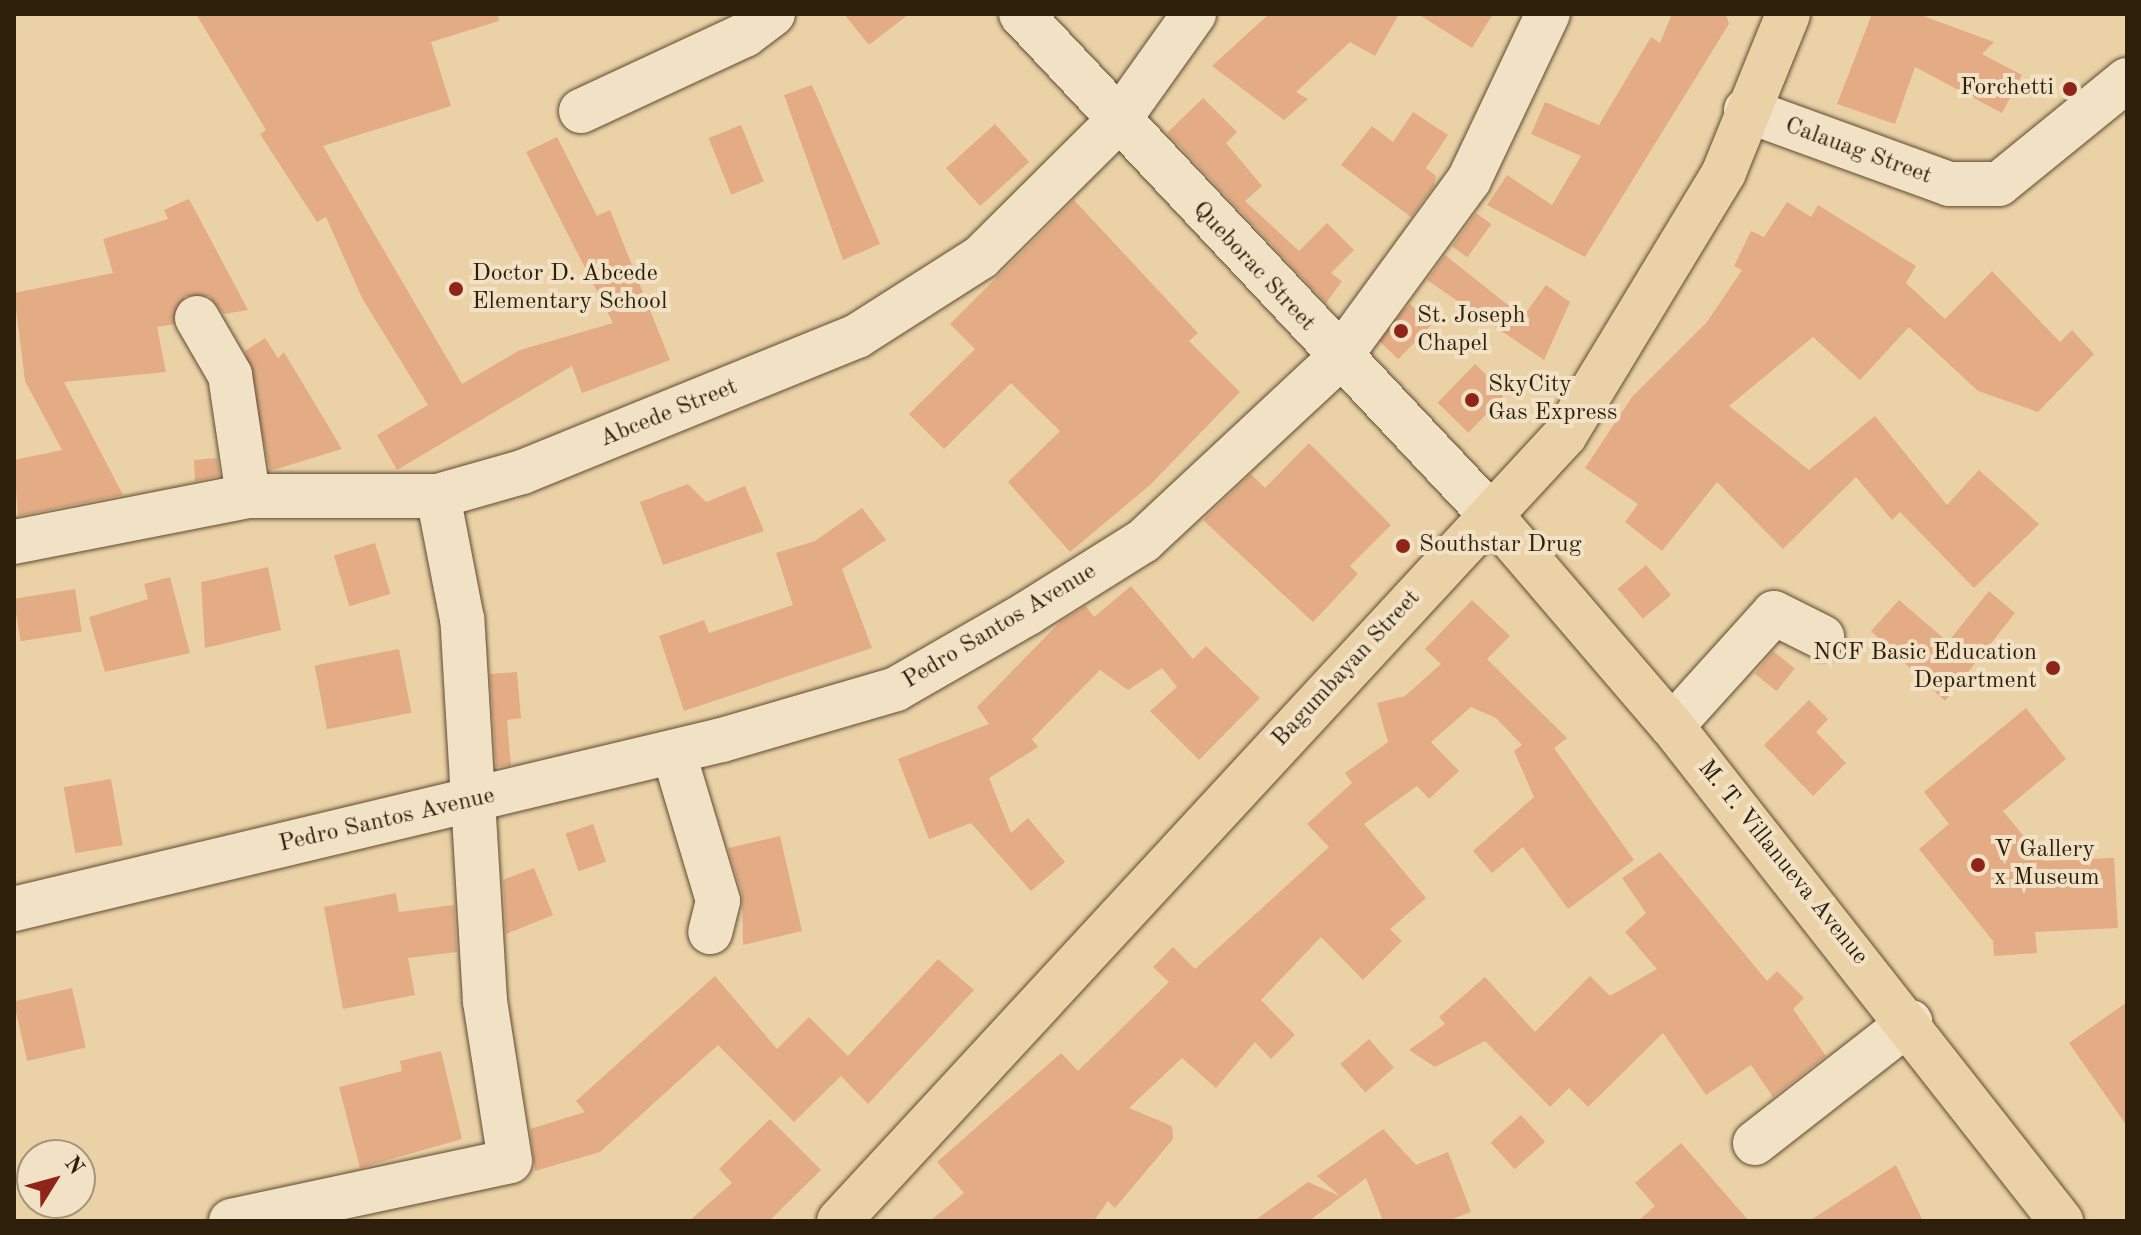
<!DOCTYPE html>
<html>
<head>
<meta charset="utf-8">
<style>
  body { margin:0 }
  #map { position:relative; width:2141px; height:1235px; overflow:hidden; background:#ebd2a6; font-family:"Old Standard TT",serif }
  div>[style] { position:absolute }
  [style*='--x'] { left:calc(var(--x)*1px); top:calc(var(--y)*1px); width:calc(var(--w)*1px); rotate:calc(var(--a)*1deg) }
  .building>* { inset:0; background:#e3ac85; transform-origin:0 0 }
  .roads { filter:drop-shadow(0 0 2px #5d4c32) drop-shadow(0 0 2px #5d4c32) }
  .minor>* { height:44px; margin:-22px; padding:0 22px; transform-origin:22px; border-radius:22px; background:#f2e2c5 }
  .major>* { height:44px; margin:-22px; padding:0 22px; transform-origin:22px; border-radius:22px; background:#ebd2a6 }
  .dots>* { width:22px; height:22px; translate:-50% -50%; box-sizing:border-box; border:4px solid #f2e2c5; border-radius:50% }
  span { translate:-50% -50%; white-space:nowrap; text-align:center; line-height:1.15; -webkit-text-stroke:8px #f2e2c5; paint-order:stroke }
  .poi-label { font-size:24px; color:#2e1f0b }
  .right { translate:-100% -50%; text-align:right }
  .left { translate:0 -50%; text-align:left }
  .street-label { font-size:24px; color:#2e1f0b }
  .frame { position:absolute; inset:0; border:16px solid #2e1f0b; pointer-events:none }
  .north { position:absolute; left:16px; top:1139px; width:80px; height:80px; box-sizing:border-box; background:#f2e2c5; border:2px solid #a4947b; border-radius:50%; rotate:53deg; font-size:22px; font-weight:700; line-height:32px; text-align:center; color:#2e1f0b }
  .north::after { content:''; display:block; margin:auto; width:28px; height:36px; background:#8f2418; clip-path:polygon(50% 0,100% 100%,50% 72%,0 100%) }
</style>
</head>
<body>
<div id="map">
  <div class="building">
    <div style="clip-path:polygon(196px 14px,498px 14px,499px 21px,431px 42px,451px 106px,323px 146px,462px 384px,520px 350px,613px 323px,526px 152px,557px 137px,597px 216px,610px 210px,670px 360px,582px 393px,572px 366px,397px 470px,377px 435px,428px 405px,362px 298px,326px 217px,317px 222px,260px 134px,266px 130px)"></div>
    <div style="clip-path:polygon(844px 14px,909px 14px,869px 45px)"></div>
    <div style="clip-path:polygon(1269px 14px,1399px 14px,1375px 56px,1350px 42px,1296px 92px,1308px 99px,1284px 120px,1212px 66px)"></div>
    <div style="clip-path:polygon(1418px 14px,1493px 14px,1472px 48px)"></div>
    <div style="clip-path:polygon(1672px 14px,1726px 14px,1729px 24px,1585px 257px,1487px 205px,1507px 175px,1552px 205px,1581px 156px,1531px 134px,1545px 102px,1599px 125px,1651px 37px,1660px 43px)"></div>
    <div style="clip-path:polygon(1872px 14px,1918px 14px,1994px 42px,1982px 54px,2022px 75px,2002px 113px,1915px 67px,1895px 124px,1837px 104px)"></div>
    <div style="clip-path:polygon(812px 85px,880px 244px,843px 260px,784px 95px)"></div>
    <div style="clip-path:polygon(1203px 98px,1237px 132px,1226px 143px,1262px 186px,1245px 201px,1299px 251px,1327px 223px,1354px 250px,1331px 273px,1342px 281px,1326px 303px,1167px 133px)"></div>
    <div style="clip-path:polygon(1413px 112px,1448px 135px,1426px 168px,1436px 176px,1434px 186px,1411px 217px,1341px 165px,1372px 126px,1393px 142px)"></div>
    <div style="left:995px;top:124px;width:51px;height:66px;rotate:48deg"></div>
    <div style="left:741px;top:125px;width:61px;height:35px;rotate:68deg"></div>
    <div style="clip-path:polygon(189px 199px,248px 310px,224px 314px,209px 296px,185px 296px,174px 324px,157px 327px,166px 372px,64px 382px,123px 495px,18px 516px,14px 460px,62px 450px,25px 381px,14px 293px,113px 273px,103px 239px,168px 219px,164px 210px)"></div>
    <div style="clip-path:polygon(1074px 200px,1198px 333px,1189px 341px,1240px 392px,1150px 485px,1070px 552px,1008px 482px,1060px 431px,1011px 383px,944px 449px,909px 414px,975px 349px,950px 324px)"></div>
    <div style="clip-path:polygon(1787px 202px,1811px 217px,1818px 205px,1916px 266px,1906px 283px,1945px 319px,1992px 271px,2060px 342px,2072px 330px,2094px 354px,2038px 412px,1978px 391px,1909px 327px,1860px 380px,1813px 337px,1729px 406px,1809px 470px,1875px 416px,1947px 505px,1979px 470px,2039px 524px,1974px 588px,1900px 512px,1892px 520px,1856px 477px,1783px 549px,1717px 482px,1662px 551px,1625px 522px,1638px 504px,1585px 468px,1632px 397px,1707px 322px,1742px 270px,1734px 266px,1751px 231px,1764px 237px)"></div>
    <div style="left:1476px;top:213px;width:19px;height:41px;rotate:36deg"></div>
    <div style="clip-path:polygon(1445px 255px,1523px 317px,1546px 285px,1570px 302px,1544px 360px,1427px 280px)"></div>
    <div style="left:1410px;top:304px;width:30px;height:48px;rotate:44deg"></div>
    <div style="clip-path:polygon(265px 338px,278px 358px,284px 352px,342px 449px,270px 471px,245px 351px)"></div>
    <div style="left:1475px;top:364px;width:43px;height:54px;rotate:44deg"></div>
    <div style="clip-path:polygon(1309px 443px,1391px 525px,1350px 566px,1358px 574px,1313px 622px,1203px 520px,1251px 474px,1265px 488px)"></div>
    <div style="clip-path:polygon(217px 458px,220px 476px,195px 481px,194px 460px)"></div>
    <div style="clip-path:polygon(688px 484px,706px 502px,745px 486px,764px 531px,663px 565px,640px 502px)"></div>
    <div style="clip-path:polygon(862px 508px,886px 540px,842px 569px,872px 648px,684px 711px,659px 636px,704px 620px,709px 633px,793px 605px,776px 553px,815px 541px)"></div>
    <div style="left:375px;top:543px;width:53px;height:43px;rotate:73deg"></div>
    <div style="left:1646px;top:565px;width:39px;height:37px;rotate:50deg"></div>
    <div style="clip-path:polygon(268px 567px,281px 630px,205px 648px,201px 582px)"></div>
    <div style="clip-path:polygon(170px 577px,190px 653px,105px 672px,89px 617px,148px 599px,144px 584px)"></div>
    <div style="clip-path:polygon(1131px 586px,1193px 659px,1206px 646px,1260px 698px,1199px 760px,1150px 711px,1177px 687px,1162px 668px,1128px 690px,1100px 670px,1032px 739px,1038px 747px,989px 778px,1011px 833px,1028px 818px,1065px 862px,1031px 891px,971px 823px,929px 839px,898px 759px,989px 724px,977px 707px,1060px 622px,1086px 606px,1094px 617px)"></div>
    <div style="left:75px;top:589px;width:43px;height:62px;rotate:81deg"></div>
    <div style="clip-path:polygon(1989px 591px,2015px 613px,1945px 701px,1871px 631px,1899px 600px,1948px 642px)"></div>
    <div style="clip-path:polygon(1472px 600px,1510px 636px,1487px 659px,1567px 738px,1554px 748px,1634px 860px,1568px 909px,1523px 847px,1492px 873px,1473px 851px,1534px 797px,1514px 751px,1522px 745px,1496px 718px,1471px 707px,1431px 742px,1459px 771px,1429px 799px,1417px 786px,1364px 824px,1426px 898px,1390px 929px,1402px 941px,1363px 980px,1321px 937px,1261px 1000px,1295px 1035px,1271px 1059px,1255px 1042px,1216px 1088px,1182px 1058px,1129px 1108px,1172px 1126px,1173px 1139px,1115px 1208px,1108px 1201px,1094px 1221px,930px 1221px,964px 1193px,937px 1162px,1061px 1053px,1078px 1071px,1169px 982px,1153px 967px,1173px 947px,1195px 969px,1329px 847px,1307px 824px,1352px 783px,1345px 773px,1388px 742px,1377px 703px,1405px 696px,1441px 664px,1425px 649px)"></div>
    <div style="left:399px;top:649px;width:65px;height:86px;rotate:79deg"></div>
    <div style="left:1773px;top:651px;width:28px;height:29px;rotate:39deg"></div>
    <div style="clip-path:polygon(517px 672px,521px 718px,507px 720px,511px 765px,496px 767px,490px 674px)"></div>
    <div style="clip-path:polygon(1809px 700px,1828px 719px,1816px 732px,1846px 763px,1813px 796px,1764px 745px)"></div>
    <div style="clip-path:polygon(2026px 708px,2066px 759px,2003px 811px,2044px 861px,2114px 858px,2118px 928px,2035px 932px,2037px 953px,1994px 956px,1993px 941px,1919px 849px,1949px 824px,1924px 792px)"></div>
    <div style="left:111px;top:779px;width:67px;height:48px;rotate:80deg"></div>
    <div style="left:593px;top:824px;width:40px;height:29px;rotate:71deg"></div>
    <div style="clip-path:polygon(780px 836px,802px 931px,743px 945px,742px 894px,728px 848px)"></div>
    <div style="clip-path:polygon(1660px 852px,1767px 981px,1777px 971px,1804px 998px,1793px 1009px,1826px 1056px,1773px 1097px,1751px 1065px,1706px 1095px,1663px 1033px,1588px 1107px,1569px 1088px,1550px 1107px,1485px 1041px,1435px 1067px,1409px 1050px,1445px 1024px,1439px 1017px,1485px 977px,1535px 1032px,1590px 976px,1610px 996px,1657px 969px,1625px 932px,1646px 913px,1622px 878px)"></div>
    <div style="clip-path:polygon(534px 868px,553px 915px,506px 934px,503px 880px)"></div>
    <div style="clip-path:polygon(396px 893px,399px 912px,454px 905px,457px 952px,408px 958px,415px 995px,343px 1009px,324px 907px)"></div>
    <div style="clip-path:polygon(938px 959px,974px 990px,868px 1104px,841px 1076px,794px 1122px,718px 1045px,600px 1152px,535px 1171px,530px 1129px,585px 1112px,576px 1101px,715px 976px,777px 1049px,809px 1017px,848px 1056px)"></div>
    <div style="left:72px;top:988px;width:61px;height:60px;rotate:77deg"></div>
    <div style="clip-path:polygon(2127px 1002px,2127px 1126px,2069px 1043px)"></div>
    <div style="left:1369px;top:1039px;width:38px;height:38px;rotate:49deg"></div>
    <div style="clip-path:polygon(441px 1051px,462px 1139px,360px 1168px,339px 1087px,402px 1071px,400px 1061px)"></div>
    <div style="left:1521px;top:1115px;width:36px;height:41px;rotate:48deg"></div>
    <div style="clip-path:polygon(770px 1119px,821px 1170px,769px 1221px,689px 1221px,732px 1183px,719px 1169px)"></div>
    <div style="clip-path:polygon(1383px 1129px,1416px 1165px,1448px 1152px,1471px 1212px,1447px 1221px,1383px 1221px,1366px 1178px,1309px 1221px,1254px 1221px,1308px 1182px,1340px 1196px,1317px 1176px)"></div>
    <div style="clip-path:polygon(1681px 1143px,1749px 1221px,1638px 1221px,1655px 1206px,1635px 1183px)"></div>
    <div style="clip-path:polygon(1896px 1165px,1923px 1221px,1809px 1221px)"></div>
  </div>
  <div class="roads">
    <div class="minor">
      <div style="--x:1021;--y:14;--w:687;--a:46.83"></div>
      <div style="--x:1746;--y:110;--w:216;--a:20"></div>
      <div style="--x:1949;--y:184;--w:50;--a:0"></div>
      <div style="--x:1999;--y:184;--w:165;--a:-39.1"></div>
      <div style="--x:581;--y:111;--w:181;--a:-24.9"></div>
      <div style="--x:745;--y:35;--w:35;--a:-37"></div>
      <div style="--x:197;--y:318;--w:66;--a:59.9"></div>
      <div style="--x:230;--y:375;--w:122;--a:81.5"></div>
      <div style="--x:14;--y:542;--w:238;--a:-11.1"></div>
      <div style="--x:248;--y:496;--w:190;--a:0"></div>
      <div style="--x:438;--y:496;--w:87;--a:-15.9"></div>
      <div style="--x:522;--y:472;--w:362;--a:-22.1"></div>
      <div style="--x:857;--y:336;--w:147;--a:-32.5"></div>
      <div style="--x:981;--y:257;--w:192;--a:-44.8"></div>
      <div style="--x:1117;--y:122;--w:133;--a:-54.5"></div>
      <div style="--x:1672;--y:726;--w:152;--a:-47.9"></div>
      <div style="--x:1774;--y:613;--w:54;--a:26.6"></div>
      <div style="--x:674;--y:754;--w:153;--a:73.3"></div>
      <div style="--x:718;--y:901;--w:32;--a:104"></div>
      <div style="--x:14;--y:909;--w:728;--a:-13.43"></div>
      <div style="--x:722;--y:740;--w:181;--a:-16.3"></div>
      <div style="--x:896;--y:689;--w:152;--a:-29.9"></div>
      <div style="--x:1028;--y:613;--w:136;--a:-32.1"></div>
      <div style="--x:1143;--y:541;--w:267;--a:-43"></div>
      <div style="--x:1338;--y:359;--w:222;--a:-53.8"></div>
      <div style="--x:1469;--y:180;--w:184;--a:-64.6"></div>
      <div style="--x:1755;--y:1143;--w:197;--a:-38"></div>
      <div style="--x:231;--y:1221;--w:285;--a:-12.1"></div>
      <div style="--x:510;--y:1161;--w:162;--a:-98.9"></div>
      <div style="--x:485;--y:1001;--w:383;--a:-93.4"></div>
      <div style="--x:462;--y:619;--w:125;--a:-101"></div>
    </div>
    <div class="major">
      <div style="--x:1491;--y:515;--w:278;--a:49.4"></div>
      <div style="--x:1672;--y:726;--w:630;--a:51.84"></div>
      <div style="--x:839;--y:1221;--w:1070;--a:-47.27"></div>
      <div style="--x:1565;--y:435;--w:307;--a:-58.8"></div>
      <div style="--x:1724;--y:172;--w:170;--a:-67.9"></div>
    </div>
  </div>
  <div class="dots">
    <div style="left:2070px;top:89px;background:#8f2418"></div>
    <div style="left:456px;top:289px;background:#8f2418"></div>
    <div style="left:1401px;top:331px;background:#8f2418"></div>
    <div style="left:1472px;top:400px;background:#8f2418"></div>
    <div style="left:1403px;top:546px;background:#8f2418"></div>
    <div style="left:2053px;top:668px;background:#8f2418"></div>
    <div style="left:1978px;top:865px;background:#8f2418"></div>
  </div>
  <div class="poi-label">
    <span class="right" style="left:2054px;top:89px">Forchetti</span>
    <span class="left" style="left:472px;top:289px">Doctor D. Abcede<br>Elementary School</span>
    <span class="left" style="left:1417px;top:331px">St. Joseph<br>Chapel</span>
    <span class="left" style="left:1488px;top:400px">SkyCity<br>Gas Express</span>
    <span class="left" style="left:1419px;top:546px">Southstar Drug</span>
    <span class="right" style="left:2037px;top:668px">NCF Basic Education<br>Department</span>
    <span class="left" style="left:1994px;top:865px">V Gallery<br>x Museum</span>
  </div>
  <div class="street-label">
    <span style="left:1858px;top:152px;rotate:20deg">Calauag Street</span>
    <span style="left:1253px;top:267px;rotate:47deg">Queborac Street</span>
    <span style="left:669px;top:414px;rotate:-22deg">Abcede Street</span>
    <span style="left:1000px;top:627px;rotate:-31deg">Pedro Santos Avenue</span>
    <span style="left:1347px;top:669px;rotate:-47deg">Bagumbayan Street</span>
    <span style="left:387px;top:821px;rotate:-13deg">Pedro Santos Avenue</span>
    <span style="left:1782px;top:863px;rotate:51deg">M. T. Villanueva Avenue</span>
  </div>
  <div class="frame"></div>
  <div class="north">N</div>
</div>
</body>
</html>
